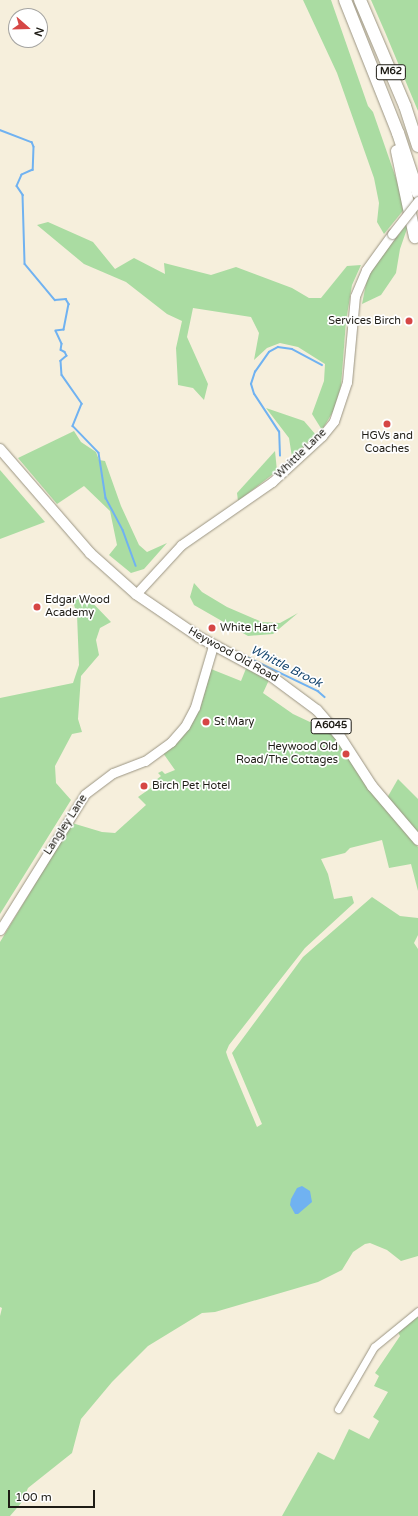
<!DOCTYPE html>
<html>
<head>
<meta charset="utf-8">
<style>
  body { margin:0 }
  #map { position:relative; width:418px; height:1516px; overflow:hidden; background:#f6efdc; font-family:"Varela Round",sans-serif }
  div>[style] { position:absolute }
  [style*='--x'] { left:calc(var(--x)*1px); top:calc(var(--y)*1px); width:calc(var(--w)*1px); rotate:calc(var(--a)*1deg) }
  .green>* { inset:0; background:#aadca2 }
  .water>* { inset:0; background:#70b2f1 }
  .stream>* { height:1.5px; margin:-0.75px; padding:0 0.75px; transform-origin:0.75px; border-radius:0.75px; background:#70b2f1 }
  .roads { filter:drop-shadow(0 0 1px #9b9583) drop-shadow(0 0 1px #9b9583) }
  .street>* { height:7px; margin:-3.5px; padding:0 3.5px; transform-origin:3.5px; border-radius:3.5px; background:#fff }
  .secondary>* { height:9px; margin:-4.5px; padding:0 4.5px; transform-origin:4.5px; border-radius:4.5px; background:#fff }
  .primary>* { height:10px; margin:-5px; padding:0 5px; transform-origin:5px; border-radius:5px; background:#fff }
  .highway>* { height:12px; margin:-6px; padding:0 6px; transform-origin:6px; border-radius:6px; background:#fff }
  .bridges { filter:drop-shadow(0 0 1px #9b9583) drop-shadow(0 0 1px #9b9583) }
  .secondary-bridge>* { height:9px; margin:-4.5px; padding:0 4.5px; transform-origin:4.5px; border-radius:4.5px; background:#fff }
  .dots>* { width:11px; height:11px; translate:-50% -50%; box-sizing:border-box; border:2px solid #fff; border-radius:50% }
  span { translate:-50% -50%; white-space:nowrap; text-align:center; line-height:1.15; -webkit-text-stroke:3.5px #fff; paint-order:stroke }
  .shield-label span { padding:1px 3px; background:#fff; border:1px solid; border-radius:3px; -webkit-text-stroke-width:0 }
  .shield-label { font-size:10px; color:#1e1c15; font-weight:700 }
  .poi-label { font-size:11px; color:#1e1c15 }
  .right { translate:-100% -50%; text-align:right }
  .left { translate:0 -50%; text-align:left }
  .street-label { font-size:11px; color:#1e1c15 }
  .water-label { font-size:12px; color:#16466f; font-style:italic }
  .north { position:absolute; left:8px; top:8px; width:40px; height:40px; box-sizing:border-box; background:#fff; border:1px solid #a5a4a1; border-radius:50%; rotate:110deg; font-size:11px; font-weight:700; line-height:16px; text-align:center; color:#1e1c15 }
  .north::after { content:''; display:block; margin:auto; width:14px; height:18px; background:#d64645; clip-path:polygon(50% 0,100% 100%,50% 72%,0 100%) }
  .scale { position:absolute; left:8px; top:1490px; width:87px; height:18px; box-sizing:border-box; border:2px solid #1e1c15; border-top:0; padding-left:5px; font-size:12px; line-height:14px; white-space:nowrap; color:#1e1c15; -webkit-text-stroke:3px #fff; paint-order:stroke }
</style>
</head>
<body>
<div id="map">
  <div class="green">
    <div style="clip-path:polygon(303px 0,331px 0,368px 106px,373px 112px,406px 207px,384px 234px,377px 222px,379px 203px,374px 178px,337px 73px)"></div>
    <div style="clip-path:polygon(371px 0,418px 0,418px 111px,385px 32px)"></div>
    <div style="clip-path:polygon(410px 220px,400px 249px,396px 273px,381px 295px,362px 304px,367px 279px,375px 265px)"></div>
    <div style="clip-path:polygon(48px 222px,93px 242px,115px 269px,134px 258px,165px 274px,164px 263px,211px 275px,236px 267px,292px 288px,309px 298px,321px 298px,347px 266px,361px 265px,352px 285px,346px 321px,341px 386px,334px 410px,322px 430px,312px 414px,324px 381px,325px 364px,298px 347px,280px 343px,267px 348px,254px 360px,259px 333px,251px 317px,193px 308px,187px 337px,208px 384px,204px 400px,193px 388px,178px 385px,176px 348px,182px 321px,167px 314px,126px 282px,84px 264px,37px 225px)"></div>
    <div style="clip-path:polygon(266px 408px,304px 421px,316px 435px,292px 457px,289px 438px)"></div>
    <div style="clip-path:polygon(74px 431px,81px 442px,96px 452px,99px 460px,105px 461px,121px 506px,139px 545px,147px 552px,167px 543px,144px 569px,131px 573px,109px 555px,117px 545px,110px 511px,84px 486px,57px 504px,18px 458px)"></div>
    <div style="clip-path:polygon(275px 451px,277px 471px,238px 501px,237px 493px)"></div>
    <div style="clip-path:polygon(0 470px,45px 522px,0 539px)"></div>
    <div style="clip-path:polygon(194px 583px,202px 592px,227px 607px,262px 622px,280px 623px,298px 613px,273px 634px,248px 636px,194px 605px,190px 597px)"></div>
    <div style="clip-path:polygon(87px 597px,111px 622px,100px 628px,96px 640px,99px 655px,81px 676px,78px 719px,82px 732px,72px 734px,55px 766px,56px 783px,71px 800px,0 914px,0 698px,73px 683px,79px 665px,77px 615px,72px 598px)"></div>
    <div style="clip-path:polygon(247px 666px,269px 680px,263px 693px,293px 714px,310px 722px,322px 722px,337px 740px,370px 789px,418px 847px,418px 891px,411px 864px,389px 868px,382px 840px,350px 848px,345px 853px,321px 859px,328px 874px,334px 899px,352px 896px,354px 903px,305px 948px,229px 1045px,226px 1052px,228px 1058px,257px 1127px,262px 1124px,232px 1053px,303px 957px,372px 897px,400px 916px,418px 918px,418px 935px,414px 943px,418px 949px,418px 1256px,401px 1261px,387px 1250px,370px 1243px,365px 1244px,353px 1252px,342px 1270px,318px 1282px,215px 1312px,202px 1313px,148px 1346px,112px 1382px,81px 1419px,72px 1453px,28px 1488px,22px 1502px,10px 1516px,0 1516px,0 1316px,2px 1308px,0 1307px,0 942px,72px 823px,102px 832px,115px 833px,146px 805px,138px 797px,158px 783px,156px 780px,161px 776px,158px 773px,162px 771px,165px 774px,175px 770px,163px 753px,188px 728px,200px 709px,211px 669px,241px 681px)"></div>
    <div style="clip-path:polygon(398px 779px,418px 799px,418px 834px,387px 798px)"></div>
    <div style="clip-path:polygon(418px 1315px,418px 1516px,282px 1516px,318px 1452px,334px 1460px,349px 1429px,369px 1439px,379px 1421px,373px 1417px,388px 1392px,374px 1386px,379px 1376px,375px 1373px,400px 1336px,397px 1330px)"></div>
  </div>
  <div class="water">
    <div style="clip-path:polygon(302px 1186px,310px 1191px,312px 1202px,298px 1214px,295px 1214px,290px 1205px,291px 1199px,297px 1188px)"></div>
  </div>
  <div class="stream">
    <div style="--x:0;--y:130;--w:34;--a:21"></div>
    <div style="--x:32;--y:142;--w:5;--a:68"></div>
    <div style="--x:34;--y:147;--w:23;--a:92"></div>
    <div style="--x:33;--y:170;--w:12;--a:156"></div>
    <div style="--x:22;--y:175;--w:12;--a:114"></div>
    <div style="--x:17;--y:186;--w:11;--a:56"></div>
    <div style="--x:23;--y:195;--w:69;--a:88.3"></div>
    <div style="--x:25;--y:264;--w:47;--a:50.2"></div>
    <div style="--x:55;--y:300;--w:11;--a:-5"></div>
    <div style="--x:66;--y:299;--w:6;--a:59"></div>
    <div style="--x:69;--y:304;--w:26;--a:101"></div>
    <div style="--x:64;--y:330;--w:8;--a:173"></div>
    <div style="--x:56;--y:331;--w:14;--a:65"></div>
    <div style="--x:62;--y:344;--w:6;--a:99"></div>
    <div style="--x:61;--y:350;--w:4;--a:27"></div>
    <div style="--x:65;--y:352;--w:4;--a:63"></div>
    <div style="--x:67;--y:356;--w:8;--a:140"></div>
    <div style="--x:61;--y:361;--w:14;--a:86"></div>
    <div style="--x:62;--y:375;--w:35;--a:55"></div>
    <div style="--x:82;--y:404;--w:24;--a:112"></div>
    <div style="--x:73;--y:426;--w:37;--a:46"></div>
    <div style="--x:99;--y:453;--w:46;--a:81.2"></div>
    <div style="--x:106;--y:498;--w:36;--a:62"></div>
    <div style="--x:123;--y:530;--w:38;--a:70"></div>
    <div style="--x:280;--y:456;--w:24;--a:-92"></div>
    <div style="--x:279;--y:432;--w:45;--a:-123.3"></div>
    <div style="--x:254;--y:394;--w:10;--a:-107"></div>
    <div style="--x:251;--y:384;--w:13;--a:-72"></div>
    <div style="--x:255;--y:372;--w:24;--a:-55"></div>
    <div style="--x:269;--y:352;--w:10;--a:-29"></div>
    <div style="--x:278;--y:347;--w:14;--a:8"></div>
    <div style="--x:292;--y:349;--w:34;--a:28"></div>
    <div style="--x:239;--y:653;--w:88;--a:25.7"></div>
    <div style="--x:318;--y:691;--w:9;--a:41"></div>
  </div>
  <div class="roads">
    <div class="street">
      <div style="--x:338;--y:1409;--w:72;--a:-59.9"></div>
      <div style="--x:374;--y:1347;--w:57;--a:-39.3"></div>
    </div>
    <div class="secondary">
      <div style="--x:136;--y:594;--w:67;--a:-47.4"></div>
      <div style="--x:181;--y:545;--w:111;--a:-34.7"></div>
      <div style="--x:272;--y:482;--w:68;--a:-42.6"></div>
      <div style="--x:322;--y:436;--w:19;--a:-51"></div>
      <div style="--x:334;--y:421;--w:41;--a:-71.6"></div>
      <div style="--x:347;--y:382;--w:86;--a:-84.7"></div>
      <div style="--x:355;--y:296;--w:28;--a:-67"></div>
      <div style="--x:366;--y:270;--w:44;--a:-54.2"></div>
      <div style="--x:0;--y:930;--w:160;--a:-58"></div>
      <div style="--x:85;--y:794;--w:35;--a:-37"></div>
      <div style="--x:113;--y:773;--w:34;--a:-21"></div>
      <div style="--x:145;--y:761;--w:32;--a:-36"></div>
      <div style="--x:171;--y:742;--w:21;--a:-49"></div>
      <div style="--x:185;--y:726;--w:21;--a:-62"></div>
      <div style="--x:195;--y:707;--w:64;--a:-73.6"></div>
    </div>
    <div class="primary">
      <div style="--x:0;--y:449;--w:138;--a:49.1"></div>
      <div style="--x:90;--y:553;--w:62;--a:41.7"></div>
      <div style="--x:136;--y:594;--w:76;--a:34.3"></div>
      <div style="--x:199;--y:637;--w:82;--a:28.4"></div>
      <div style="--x:271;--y:676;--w:57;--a:36.5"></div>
      <div style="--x:317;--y:710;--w:33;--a:49"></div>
      <div style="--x:339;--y:735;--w:61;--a:57.1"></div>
      <div style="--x:372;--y:786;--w:71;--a:49.6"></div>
    </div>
    <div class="highway">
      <div style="--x:345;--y:0;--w:143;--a:68.3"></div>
      <div style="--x:398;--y:133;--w:63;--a:71.6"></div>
      <div style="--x:360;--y:0;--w:115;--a:67"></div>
      <div style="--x:405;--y:106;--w:42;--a:72"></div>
      <div style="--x:397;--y:151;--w:88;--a:78.2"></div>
    </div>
  </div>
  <div class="bridges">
    <div class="secondary-bridge">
      <div style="--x:392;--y:234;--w:42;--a:-51.8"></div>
    </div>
  </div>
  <div class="dots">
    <div style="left:409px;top:321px;background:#d64645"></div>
    <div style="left:387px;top:424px;background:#d64645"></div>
    <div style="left:37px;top:607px;background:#d64645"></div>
    <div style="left:212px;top:628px;background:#d64645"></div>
    <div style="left:206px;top:722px;background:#d64645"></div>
    <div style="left:346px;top:754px;background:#d64645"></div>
    <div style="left:144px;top:786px;background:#d64645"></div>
  </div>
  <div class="shield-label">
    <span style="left:391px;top:72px">M62</span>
    <span style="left:331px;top:726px">A6045</span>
  </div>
  <div class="poi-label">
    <span class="right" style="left:401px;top:321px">Services Birch</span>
    <span style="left:387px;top:443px">HGVs and<br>Coaches</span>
    <span class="left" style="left:45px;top:607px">Edgar Wood<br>Academy</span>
    <span class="left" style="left:220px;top:628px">White Hart</span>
    <span class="left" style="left:214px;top:722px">St Mary</span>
    <span class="right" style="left:338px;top:754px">Heywood Old<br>Road/The Cottages</span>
    <span class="left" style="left:152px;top:786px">Birch Pet Hotel</span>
  </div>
  <div class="street-label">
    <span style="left:301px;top:454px;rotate:-44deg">Whittle Lane</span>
    <span style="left:233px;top:655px;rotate:29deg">Heywood Old Road</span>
    <span style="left:66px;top:825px;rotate:-57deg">Langley Lane</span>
  </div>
  <div class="water-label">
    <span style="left:286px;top:667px;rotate:27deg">Whittle Brook</span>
  </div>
  <div class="north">N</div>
  <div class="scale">100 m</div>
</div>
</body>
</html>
